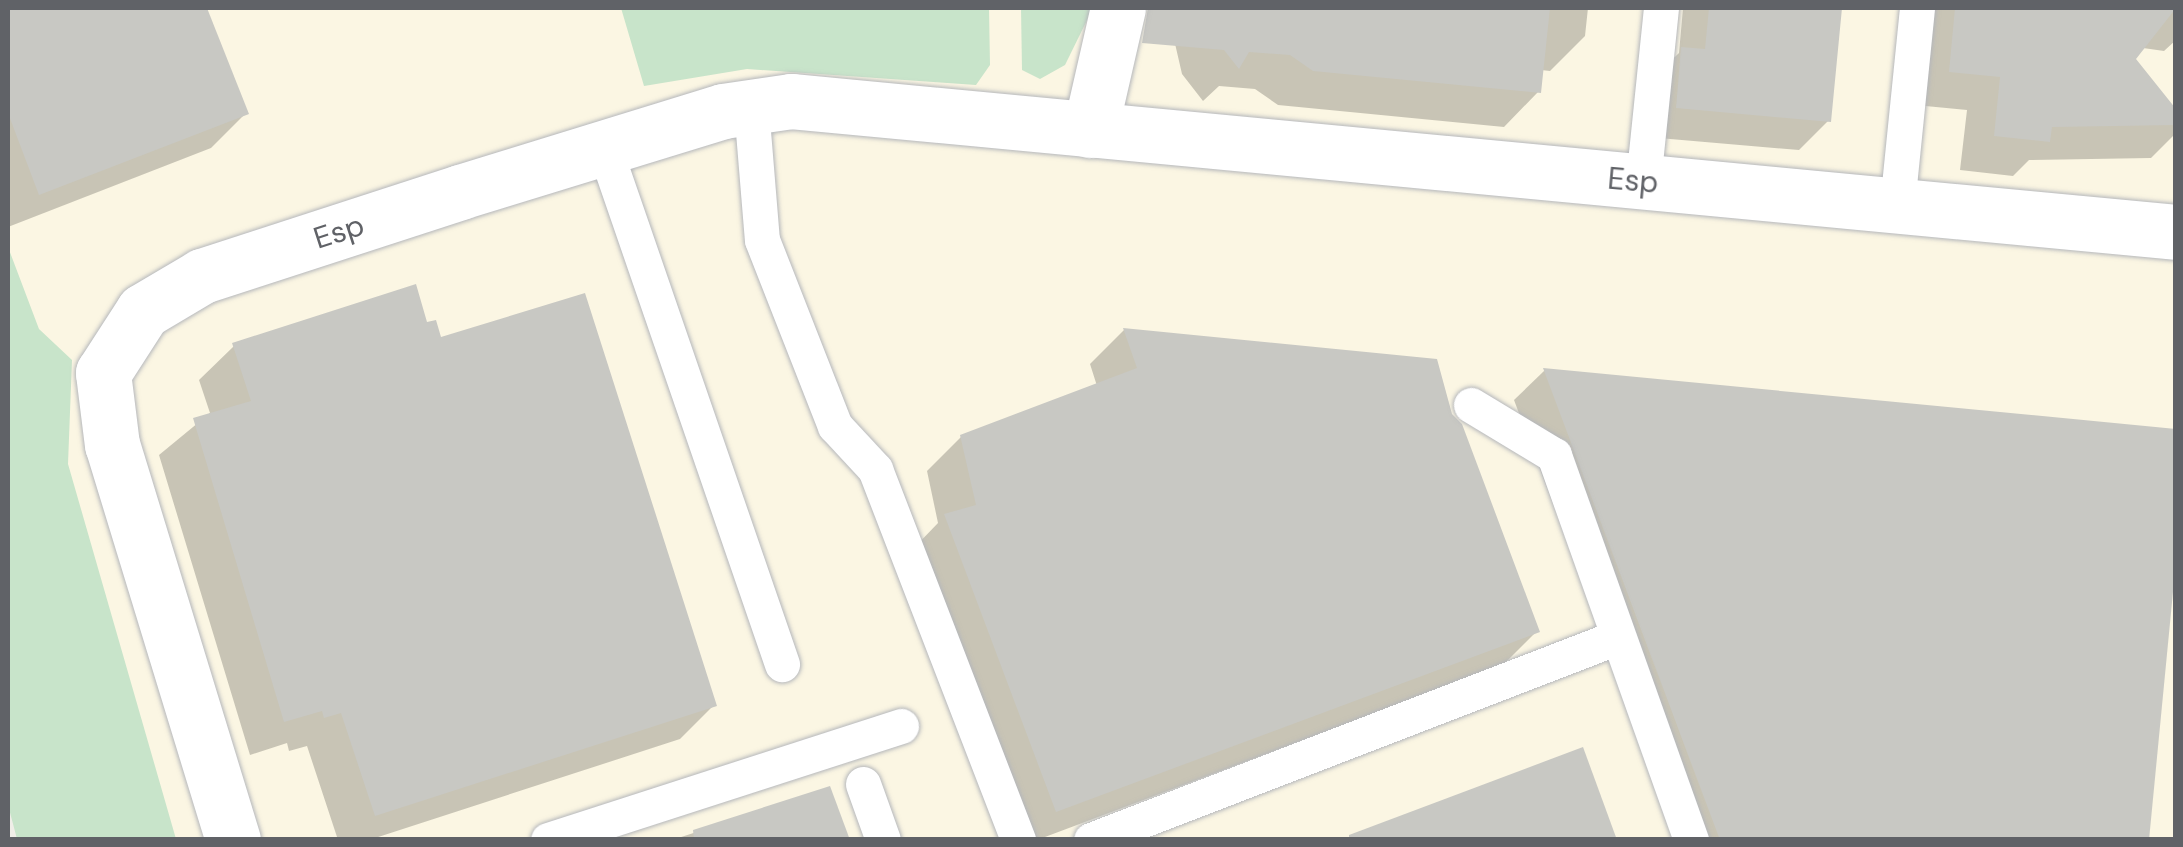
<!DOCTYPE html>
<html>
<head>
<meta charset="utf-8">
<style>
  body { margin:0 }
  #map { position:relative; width:2183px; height:847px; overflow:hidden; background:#f0eee8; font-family:"DM Sans",sans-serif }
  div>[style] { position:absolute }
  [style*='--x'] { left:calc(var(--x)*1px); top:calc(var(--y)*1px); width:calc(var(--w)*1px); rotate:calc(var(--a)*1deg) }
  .commercial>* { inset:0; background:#fbf6e3 }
  .green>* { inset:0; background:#c8e4ca }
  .shadow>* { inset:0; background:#0003 }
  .building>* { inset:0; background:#c8c8c3 }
  .roads { filter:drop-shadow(0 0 2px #b5b7bb) drop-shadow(0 0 2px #b5b7bb) }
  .service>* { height:35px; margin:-17.5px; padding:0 17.5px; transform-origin:17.5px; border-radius:17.5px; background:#fff }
  .minor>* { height:55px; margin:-27.5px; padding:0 27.5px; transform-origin:27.5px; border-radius:27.5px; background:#fff }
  span { translate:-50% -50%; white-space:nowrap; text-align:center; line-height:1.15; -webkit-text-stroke:8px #fff; paint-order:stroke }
  .street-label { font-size:30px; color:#606267 }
  .frame { position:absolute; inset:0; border:10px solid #606267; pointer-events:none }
</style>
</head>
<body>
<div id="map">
  <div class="commercial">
    <div style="clip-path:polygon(8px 8px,2175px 8px,2175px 839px,103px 839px,8px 555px)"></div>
  </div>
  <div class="green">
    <div style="clip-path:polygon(621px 8px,989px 8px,990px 65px,976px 85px,747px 69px,644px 86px)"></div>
    <div style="clip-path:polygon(1021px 8px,1093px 8px,1065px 65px,1040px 79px,1022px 70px)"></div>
    <div style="clip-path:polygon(8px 247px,39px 329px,72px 360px,68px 464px,176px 839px,17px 839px,8px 805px)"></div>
  </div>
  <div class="shadow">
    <div style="clip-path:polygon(8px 8px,205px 8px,246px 113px,211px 148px,8px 227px)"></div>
    <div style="clip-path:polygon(1179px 8px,1588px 8px,1585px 36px,1550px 71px,1541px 70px,1538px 92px,1504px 127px,1278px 105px,1255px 89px,1219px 86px,1203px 101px,1182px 74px,1173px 35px)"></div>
    <div style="clip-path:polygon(1683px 8px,1839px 8px,1828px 121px,1799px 150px,1647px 137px,1652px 79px,1679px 53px)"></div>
    <div style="clip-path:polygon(1925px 8px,2176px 8px,2176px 40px,2164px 51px,2143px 48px,2133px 59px,2176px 113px,2176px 133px,2151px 158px,2029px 160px,2013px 176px,1960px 170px,1967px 110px,1915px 105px)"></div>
    <div style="clip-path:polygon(426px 325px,714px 705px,680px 739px,369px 840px,338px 840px,307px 746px,289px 751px,287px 743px,250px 755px,159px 455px,210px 413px,199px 380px,234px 346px)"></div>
    <div style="clip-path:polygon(1124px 330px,1435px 361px,1450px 416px,1537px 631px,1503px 665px,1037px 840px,1019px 840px,911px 551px,938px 523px,927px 471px,961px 437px,1097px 386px,1090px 364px)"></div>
    <div style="clip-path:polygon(1544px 371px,2176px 432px,2146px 840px,1679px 840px,1514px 400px)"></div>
    <div style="clip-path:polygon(829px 789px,847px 840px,672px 840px)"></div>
  </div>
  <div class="building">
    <div style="clip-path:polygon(8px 8px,207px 8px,249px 114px,39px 195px,8px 113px)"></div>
    <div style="clip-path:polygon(1148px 8px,1550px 8px,1541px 93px,1313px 71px,1290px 55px,1249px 52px,1239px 69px,1224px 50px,1142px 43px)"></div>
    <div style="clip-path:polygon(1709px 8px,1842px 8px,1831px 122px,1676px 108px,1681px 47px,1705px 49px)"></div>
    <div style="clip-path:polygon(1955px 8px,2176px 8px,2136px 59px,2176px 109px,2176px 125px,2052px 127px,2050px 142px,1994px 136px,2000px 77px,1949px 72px)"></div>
    <div style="clip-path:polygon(416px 284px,427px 322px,436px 320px,441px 337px,585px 293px,717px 706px,375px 816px,341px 713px,324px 718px,322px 711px,284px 722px,193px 418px,251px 401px,232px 343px)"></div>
    <div style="clip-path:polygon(1123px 328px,1437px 359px,1452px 414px,1462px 424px,1540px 632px,1056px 812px,944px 514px,976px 505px,960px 435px,1137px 368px)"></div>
    <div style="clip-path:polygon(1543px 368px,2176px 429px,2176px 561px,2149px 840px,1720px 840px)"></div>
    <div style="clip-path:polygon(1583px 747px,1617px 840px,1349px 840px,1349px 835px)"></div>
    <div style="clip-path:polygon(830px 786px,850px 840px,694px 840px,693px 830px)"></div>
  </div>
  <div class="roads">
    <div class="service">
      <div style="--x:751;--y:107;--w:133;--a:85.3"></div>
      <div style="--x:762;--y:240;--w:200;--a:68.6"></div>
      <div style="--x:835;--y:426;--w:59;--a:47.1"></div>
      <div style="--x:875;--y:469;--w:398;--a:68.9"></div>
      <div style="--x:604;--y:147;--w:547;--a:71"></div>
      <div style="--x:1643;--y:182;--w:175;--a:-84.1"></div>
      <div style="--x:1897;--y:205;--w:198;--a:-84.2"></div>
      <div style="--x:1471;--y:405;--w:97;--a:31.1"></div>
      <div style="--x:1554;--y:455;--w:409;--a:70.4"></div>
      <div style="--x:863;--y:784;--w:59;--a:70.3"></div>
      <div style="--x:548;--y:840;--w:371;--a:-17.9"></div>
      <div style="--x:1091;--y:840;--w:562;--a:-21.08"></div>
    </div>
    <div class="minor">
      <div style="--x:1090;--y:130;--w:125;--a:-77.1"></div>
      <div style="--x:233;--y:840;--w:413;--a:-107"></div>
      <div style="--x:112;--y:445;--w:73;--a:-97.1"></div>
      <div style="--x:103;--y:373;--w:74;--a:-57.2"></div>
      <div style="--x:143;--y:311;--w:69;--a:-30.7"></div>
      <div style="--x:202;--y:276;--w:271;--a:-18"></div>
      <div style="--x:460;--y:192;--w:275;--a:-17.1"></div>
      <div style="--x:723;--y:111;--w:69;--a:-8.4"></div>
      <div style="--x:791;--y:101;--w:1391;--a:5.4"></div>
    </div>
  </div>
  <div class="street-label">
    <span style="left:1633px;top:181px;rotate:5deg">Esp</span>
    <span style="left:339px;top:232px;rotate:-18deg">Esp</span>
  </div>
  <div class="frame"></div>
</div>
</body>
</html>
